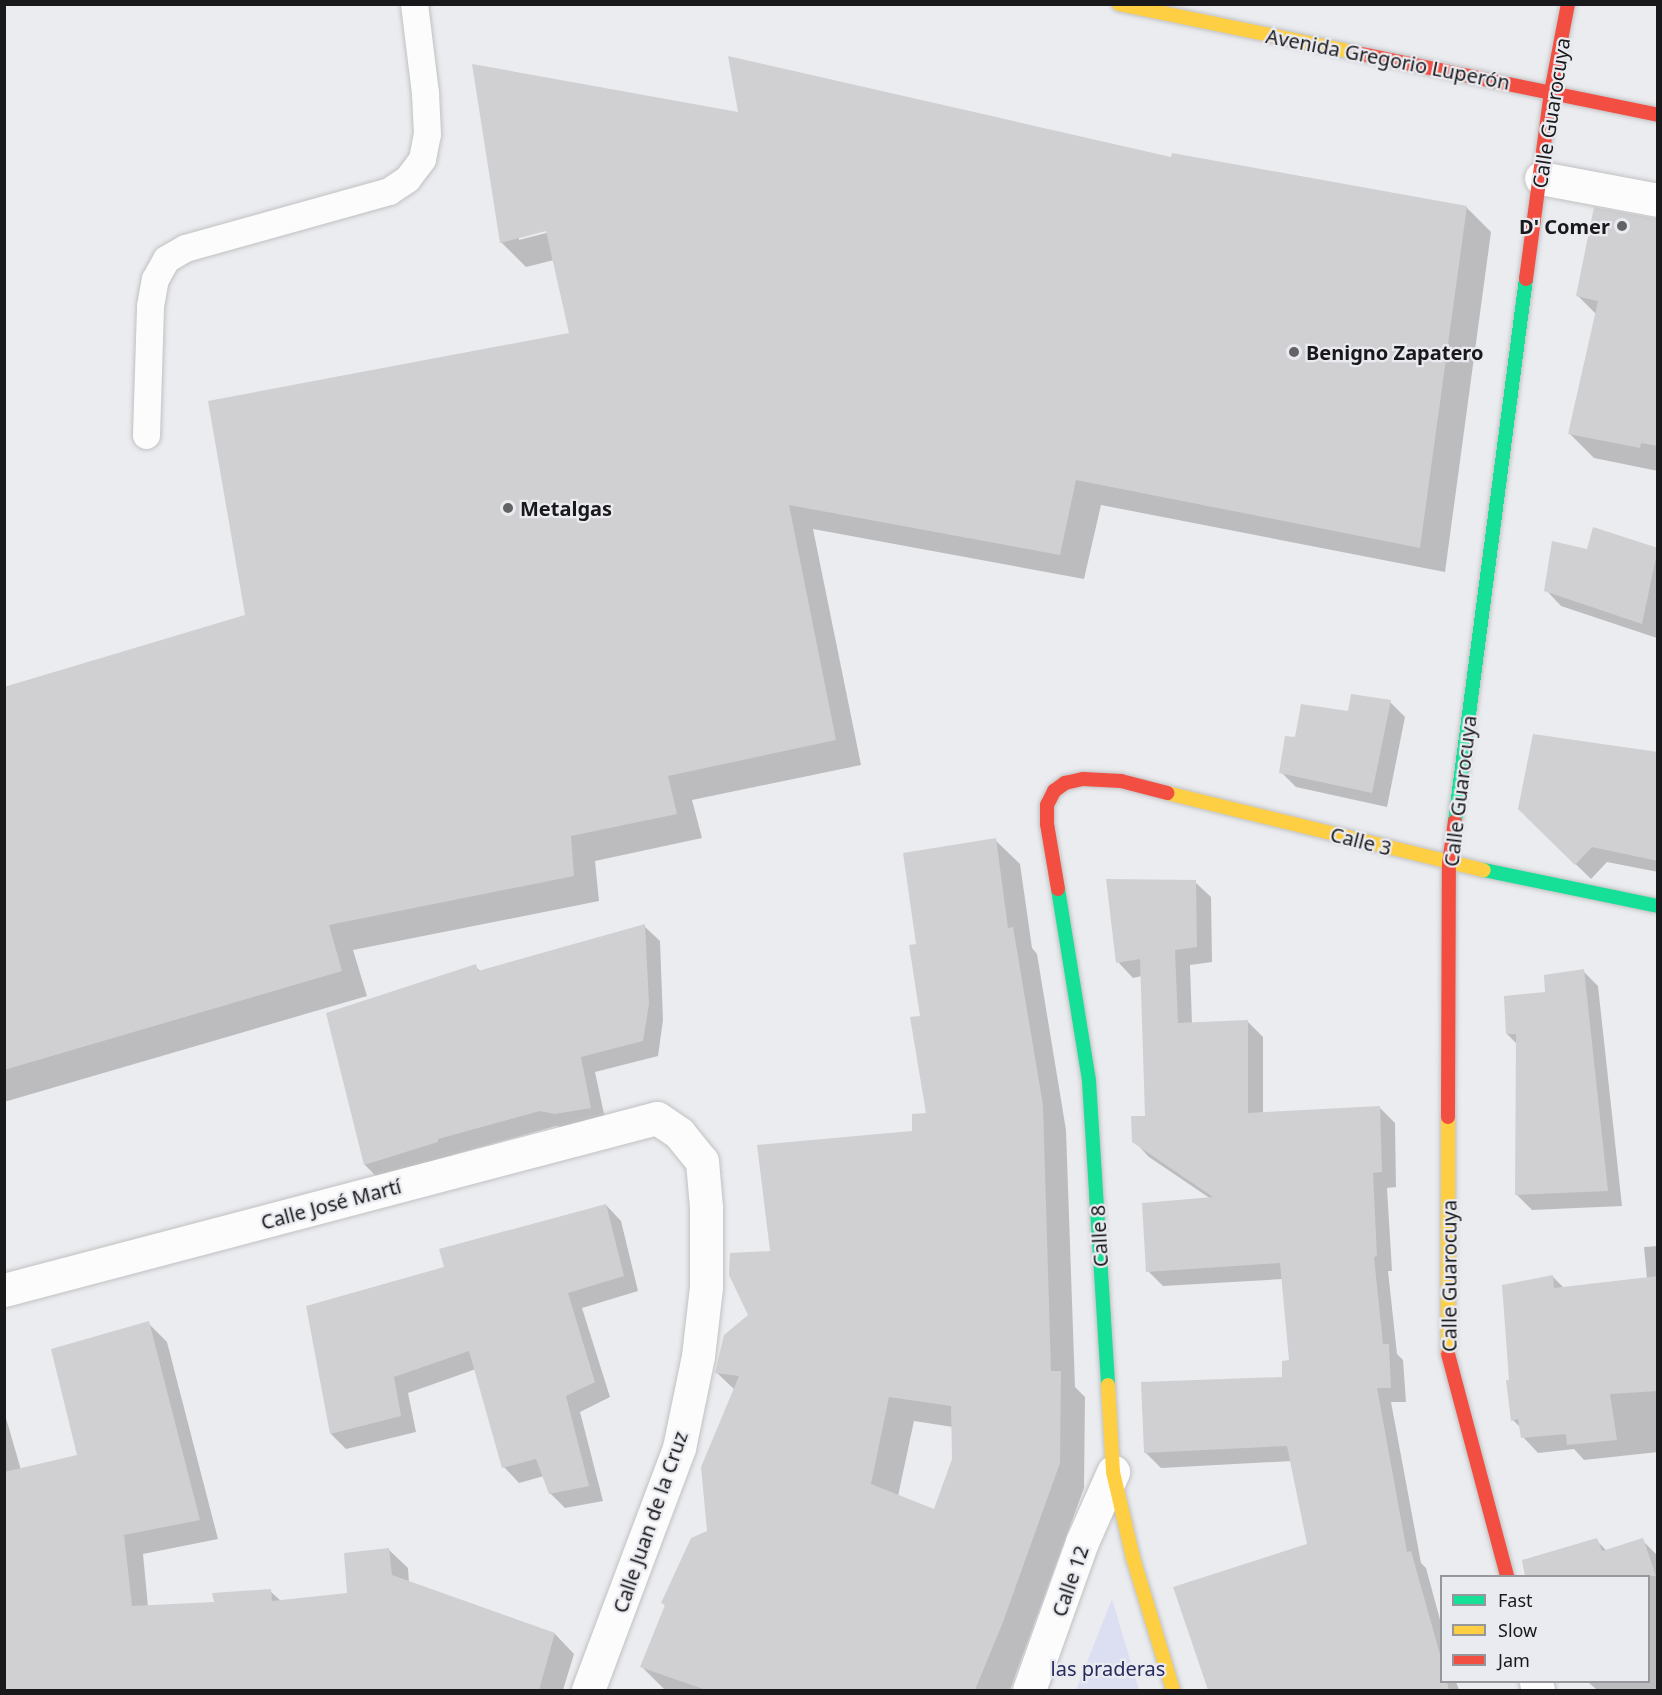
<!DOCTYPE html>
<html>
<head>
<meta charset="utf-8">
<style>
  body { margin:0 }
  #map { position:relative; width:1662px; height:1695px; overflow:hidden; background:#ebecef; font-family:"Noto Sans",sans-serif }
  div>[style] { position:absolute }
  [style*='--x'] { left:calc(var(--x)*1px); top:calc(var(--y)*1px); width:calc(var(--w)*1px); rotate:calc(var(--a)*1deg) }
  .green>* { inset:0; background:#dcdff2 }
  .shadow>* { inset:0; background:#0003 }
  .building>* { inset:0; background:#d0d0d2 }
  .roads { filter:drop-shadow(0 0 2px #c1c1c3) drop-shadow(0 0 2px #c1c1c3) }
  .lane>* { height:27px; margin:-13.5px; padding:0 13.5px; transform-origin:13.5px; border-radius:13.5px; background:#fcfcfd }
  .street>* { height:33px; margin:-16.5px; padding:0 16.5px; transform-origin:16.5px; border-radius:16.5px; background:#fcfcfd }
  .fast>* { height:14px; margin:-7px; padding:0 7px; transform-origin:7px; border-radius:7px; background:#16e098 }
  .slow>* { height:14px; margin:-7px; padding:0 7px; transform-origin:7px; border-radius:7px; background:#ffcf43 }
  .jam>* { height:14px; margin:-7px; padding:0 7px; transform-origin:7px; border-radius:7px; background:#f24e42 }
  .dots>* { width:16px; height:16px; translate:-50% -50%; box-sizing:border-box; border:3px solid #eaebf0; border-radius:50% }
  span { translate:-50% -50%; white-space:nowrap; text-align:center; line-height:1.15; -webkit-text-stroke:4.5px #eaebf0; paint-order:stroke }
  .street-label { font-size:20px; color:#19191b }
  .poi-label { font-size:20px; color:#19191b; font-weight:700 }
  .right { translate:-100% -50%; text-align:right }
  .left { translate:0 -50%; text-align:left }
  .park-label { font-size:20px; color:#262a5d }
  .frame { position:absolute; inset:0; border:6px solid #19191b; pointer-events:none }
  .legend { position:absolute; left:1440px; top:1575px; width:210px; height:108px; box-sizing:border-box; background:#eaebf0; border:2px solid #96979b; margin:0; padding:8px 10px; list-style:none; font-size:18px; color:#19191b }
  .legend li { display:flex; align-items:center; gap:12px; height:30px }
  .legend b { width:30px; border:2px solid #96979b }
</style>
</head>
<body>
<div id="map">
  <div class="green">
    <div style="clip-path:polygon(1112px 1599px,1139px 1690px,1076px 1690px)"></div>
  </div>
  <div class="shadow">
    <div style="clip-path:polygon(evenodd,740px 114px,1172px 159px,1466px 207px,1491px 232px,1445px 572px,1101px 505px,1084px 579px,813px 529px,861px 765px,692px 800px,702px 838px,595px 861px,599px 901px,353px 950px,367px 996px,4px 1102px,4px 685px,8px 688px,247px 616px,571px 334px,554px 260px,526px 267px,501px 242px,740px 114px,553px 228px,554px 231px,519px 240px,519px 237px,553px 228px)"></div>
    <div style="clip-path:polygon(1658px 221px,1658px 471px,1594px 458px,1569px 433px,1597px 315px,1578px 296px)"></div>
    <div style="clip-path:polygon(1658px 549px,1657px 638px,1561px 606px,1546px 590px,1588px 551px)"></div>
    <div style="clip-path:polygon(1390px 702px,1405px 717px,1387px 807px,1296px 787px,1281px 772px,1349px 712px)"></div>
    <div style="clip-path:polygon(1658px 754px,1658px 872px,1607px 862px,1591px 879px,1519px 809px)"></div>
    <div style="clip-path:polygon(evenodd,995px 840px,1020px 864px,1032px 948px,1037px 954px,1066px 1130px,1075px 1387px,1085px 1397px,1084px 1488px,1010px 1690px,665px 1690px,642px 1667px,666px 1607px,663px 1603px,709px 1532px,735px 1390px,717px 1373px,750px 1316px,772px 1252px,914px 1133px,928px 1115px,918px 945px,995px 840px,914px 1421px,953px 1427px,953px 1460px,934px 1510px,898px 1496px,914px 1421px)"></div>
    <div style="clip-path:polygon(1195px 882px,1211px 897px,1212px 962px,1190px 965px,1192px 1024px,1247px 1021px,1263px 1037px,1263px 1113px,1379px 1107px,1395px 1123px,1396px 1187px,1387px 1188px,1392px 1271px,1388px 1271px,1397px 1354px,1403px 1360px,1406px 1402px,1391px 1402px,1421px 1563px,1426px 1568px,1442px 1627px,1442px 1682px,1456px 1682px,1459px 1690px,1209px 1690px,1200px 1657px,1309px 1545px,1292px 1461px,1161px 1468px,1145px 1452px,1284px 1379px,1291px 1362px,1283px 1279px,1163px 1286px,1148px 1271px,1211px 1199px,1149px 1157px,1134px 1141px,1147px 1117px,1142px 976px,1133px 978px,1118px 962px)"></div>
    <div style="clip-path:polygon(644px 926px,660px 941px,663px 1020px,658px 1056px,595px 1072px,606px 1123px,571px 1129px,556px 1126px,452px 1155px,453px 1157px,380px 1180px,365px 1165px,328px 1014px,475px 966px,481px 972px)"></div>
    <div style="clip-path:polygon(1583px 971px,1598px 986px,1622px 1206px,1532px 1210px,1516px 1194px,1517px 1044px,1507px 1034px,1547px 993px)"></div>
    <div style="clip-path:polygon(606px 1205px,621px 1221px,638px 1291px,582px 1308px,610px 1397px,580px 1412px,603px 1501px,565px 1508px,550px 1493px,544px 1476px,519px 1483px,504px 1467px,476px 1369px,408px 1393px,416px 1432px,346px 1449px,331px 1434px,446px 1268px)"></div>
    <div style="clip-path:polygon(1658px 1246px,1658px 1452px,1584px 1460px,1574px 1449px,1538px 1453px,1523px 1437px,1521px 1428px,1513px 1420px,1510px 1381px,1553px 1277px,1564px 1288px,1647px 1279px,1644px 1247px)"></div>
    <div style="clip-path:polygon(148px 1323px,167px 1342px,218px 1539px,143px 1554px,148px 1607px,216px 1603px,270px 1591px,281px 1601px,348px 1594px,388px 1549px,408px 1568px,409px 1583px,555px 1634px,574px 1654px,563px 1690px,4px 1690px,4px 1411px,21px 1470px,79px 1456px)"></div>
    <div style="clip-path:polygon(1596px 1540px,1607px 1551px,1642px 1540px,1657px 1555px,1658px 1690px,1597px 1690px,1588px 1682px,1648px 1682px,1648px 1576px,1535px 1576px,1530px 1559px)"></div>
  </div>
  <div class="building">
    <div style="clip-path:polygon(728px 56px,1171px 157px,1172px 153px,1467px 206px,1420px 548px,1076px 480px,1060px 555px,789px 505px,836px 740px,668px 776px,677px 814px,571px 836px,574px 876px,329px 925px,342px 971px,4px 1070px,4px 687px,245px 615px,208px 401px,569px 333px,546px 231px,500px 243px,472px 64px,738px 112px)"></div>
    <div style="clip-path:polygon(1594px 207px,1658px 219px,1658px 446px,1641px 443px,1640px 448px,1568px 434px,1598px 301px,1576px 296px)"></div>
    <div style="clip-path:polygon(1593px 527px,1658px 548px,1642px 624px,1544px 591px,1552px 541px,1587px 549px)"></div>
    <div style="clip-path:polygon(1351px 694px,1391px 700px,1372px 793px,1279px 773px,1285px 736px,1295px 737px,1301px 704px,1348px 711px)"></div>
    <div style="clip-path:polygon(1533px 734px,1658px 752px,1658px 861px,1592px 847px,1575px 865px,1518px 809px)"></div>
    <div style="clip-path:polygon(evenodd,996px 838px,1008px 928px,1013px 927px,1043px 1105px,1051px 1371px,1061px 1371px,1060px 1463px,1003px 1622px,975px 1690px,706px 1690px,640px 1667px,665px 1605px,661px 1603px,691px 1538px,707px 1531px,701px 1467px,739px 1376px,715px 1373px,724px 1335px,748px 1315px,729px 1275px,730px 1253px,770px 1251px,757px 1145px,912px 1131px,912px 1114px,926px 1113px,910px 1017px,920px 1016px,909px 945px,916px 944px,903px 853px,996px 838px,889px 1397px,951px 1406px,952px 1459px,934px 1509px,871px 1484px,889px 1397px)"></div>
    <div style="clip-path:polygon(1106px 879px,1196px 880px,1197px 947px,1175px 950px,1178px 1023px,1248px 1020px,1248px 1113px,1380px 1106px,1382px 1172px,1373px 1173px,1377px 1256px,1374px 1257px,1383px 1344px,1389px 1344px,1391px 1388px,1377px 1388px,1407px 1552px,1411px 1551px,1441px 1658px,1442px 1682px,1447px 1682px,1449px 1690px,1208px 1690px,1173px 1587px,1307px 1544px,1287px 1446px,1144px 1453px,1141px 1382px,1282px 1377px,1282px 1361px,1289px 1360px,1280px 1263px,1146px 1272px,1142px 1203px,1213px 1197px,1132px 1142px,1131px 1116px,1145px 1116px,1140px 959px,1116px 963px)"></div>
    <div style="clip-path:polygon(645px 924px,649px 1004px,643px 1041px,581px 1057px,591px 1108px,555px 1114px,540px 1111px,438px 1139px,438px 1142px,364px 1165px,326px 1013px,476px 964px,478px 971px)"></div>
    <div style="clip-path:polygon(1584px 969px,1608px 1191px,1515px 1195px,1516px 1034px,1506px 1034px,1504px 996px,1545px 992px,1544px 975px)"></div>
    <div style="clip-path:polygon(606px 1204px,624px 1276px,568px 1293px,595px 1382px,566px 1396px,589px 1486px,549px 1494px,536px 1459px,502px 1468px,469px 1351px,394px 1377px,401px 1416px,330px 1434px,306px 1306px,444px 1267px,439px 1249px)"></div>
    <div style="clip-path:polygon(1553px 1275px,1554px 1288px,1658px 1276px,1658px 1391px,1610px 1394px,1617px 1440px,1567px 1445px,1566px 1434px,1521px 1438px,1518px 1419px,1511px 1421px,1506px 1380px,1509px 1380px,1502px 1285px)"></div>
    <div style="clip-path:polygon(149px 1321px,200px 1520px,124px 1535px,132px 1606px,214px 1602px,212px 1593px,271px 1589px,272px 1601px,347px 1593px,344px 1553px,389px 1548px,392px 1575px,555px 1633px,539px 1690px,4px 1690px,4px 1472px,77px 1455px,51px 1349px)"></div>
    <div style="clip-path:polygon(1597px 1538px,1602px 1551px,1643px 1538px,1656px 1576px,1525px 1576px,1522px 1560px)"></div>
  </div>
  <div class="roads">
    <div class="lane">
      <div style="--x:146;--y:435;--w:129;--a:-88.2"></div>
      <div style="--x:150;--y:306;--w:27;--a:-80"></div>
      <div style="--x:155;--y:279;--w:23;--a:-61"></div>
      <div style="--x:166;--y:259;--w:22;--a:-30"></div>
      <div style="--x:185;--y:248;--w:212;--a:-15.6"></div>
      <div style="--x:389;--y:191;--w:22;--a:-34"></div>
      <div style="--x:407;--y:179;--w:25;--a:-53"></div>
      <div style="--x:422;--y:159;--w:25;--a:-79"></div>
      <div style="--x:427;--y:134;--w:41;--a:-92.8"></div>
      <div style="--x:425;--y:93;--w:90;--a:-97"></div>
    </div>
    <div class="street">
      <div style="--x:1541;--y:178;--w:119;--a:10.6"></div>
      <div style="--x:4;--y:1290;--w:675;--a:-14.76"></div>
      <div style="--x:657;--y:1118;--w:27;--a:34"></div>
      <div style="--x:679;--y:1133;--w:36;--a:51"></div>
      <div style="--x:702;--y:1161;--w:46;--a:85"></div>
      <div style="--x:706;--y:1207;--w:80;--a:90"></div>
      <div style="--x:706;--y:1287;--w:69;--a:96.6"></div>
      <div style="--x:698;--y:1356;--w:94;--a:101.7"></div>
      <div style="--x:679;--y:1448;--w:259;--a:110.6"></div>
      <div style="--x:1536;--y:1682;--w:8;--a:76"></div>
      <div style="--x:1029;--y:1690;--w:157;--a:-70.3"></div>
      <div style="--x:1082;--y:1542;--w:77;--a:-66.1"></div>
    </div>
    <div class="fast">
      <div style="--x:1455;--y:821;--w:547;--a:-82.54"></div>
      <div style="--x:1484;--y:870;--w:178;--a:11.7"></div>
      <div style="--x:1058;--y:889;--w:194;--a:80.8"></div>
      <div style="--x:1089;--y:1081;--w:305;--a:86.4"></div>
    </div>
    <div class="slow">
      <div style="--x:1119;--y:4;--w:238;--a:11.6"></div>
      <div style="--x:1167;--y:793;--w:326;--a:13.7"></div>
      <div style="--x:1448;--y:1354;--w:237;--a:-90"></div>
      <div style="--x:1108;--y:1385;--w:87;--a:86.7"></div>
      <div style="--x:1113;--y:1472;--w:88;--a:76.9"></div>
      <div style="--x:1133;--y:1558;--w:138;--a:73.1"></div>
    </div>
    <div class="jam">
      <div style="--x:1352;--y:52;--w:312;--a:11.6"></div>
      <div style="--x:1526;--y:279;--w:189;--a:-82.4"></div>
      <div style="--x:1551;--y:92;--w:90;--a:-79.1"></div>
      <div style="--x:1058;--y:889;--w:66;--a:-99.6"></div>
      <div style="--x:1047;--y:824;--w:19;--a:-90"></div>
      <div style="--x:1047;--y:805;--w:16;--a:-63"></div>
      <div style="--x:1054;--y:791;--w:14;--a:-36"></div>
      <div style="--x:1065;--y:783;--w:18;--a:-13"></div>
      <div style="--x:1083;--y:779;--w:38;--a:3"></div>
      <div style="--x:1121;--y:781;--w:48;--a:14.6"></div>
      <div style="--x:1448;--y:1117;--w:254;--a:-89.8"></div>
      <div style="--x:1449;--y:863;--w:42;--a:-81.9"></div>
      <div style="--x:1448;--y:1354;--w:230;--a:75.1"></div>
    </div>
  </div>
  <div class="dots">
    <div style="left:1622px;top:226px;background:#626365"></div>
    <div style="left:1294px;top:352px;background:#626365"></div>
    <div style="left:508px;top:508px;background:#626365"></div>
  </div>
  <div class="street-label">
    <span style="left:1388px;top:59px;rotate:11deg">Avenida Gregorio Luperón</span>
    <span style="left:1551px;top:113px;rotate:-81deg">Calle Guarocuya</span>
    <span style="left:1460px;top:791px;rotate:-83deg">Calle Guarocuya</span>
    <span style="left:1361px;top:841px;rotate:14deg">Calle 3</span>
    <span style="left:331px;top:1204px;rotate:-15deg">Calle José Martí</span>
    <span style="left:1099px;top:1236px;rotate:-93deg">Calle 8</span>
    <span style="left:1449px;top:1276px;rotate:-90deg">Calle Guarocuya</span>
    <span style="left:650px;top:1522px;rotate:-71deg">Calle Juan de la Cruz</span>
    <span style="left:1070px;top:1581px;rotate:-71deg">Calle 12</span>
  </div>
  <div class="poi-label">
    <span class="right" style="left:1610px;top:226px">D' Comer</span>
    <span class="left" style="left:1306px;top:352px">Benigno Zapatero</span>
    <span class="left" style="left:520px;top:508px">Metalgas</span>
  </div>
  <div class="park-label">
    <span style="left:1108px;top:1668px">las praderas</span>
  </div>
  <div class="frame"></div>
  <ul class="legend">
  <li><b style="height:8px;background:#16e098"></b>Fast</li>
  <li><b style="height:8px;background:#ffcf43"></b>Slow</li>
  <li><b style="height:8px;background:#f24e42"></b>Jam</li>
  </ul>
</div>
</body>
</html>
